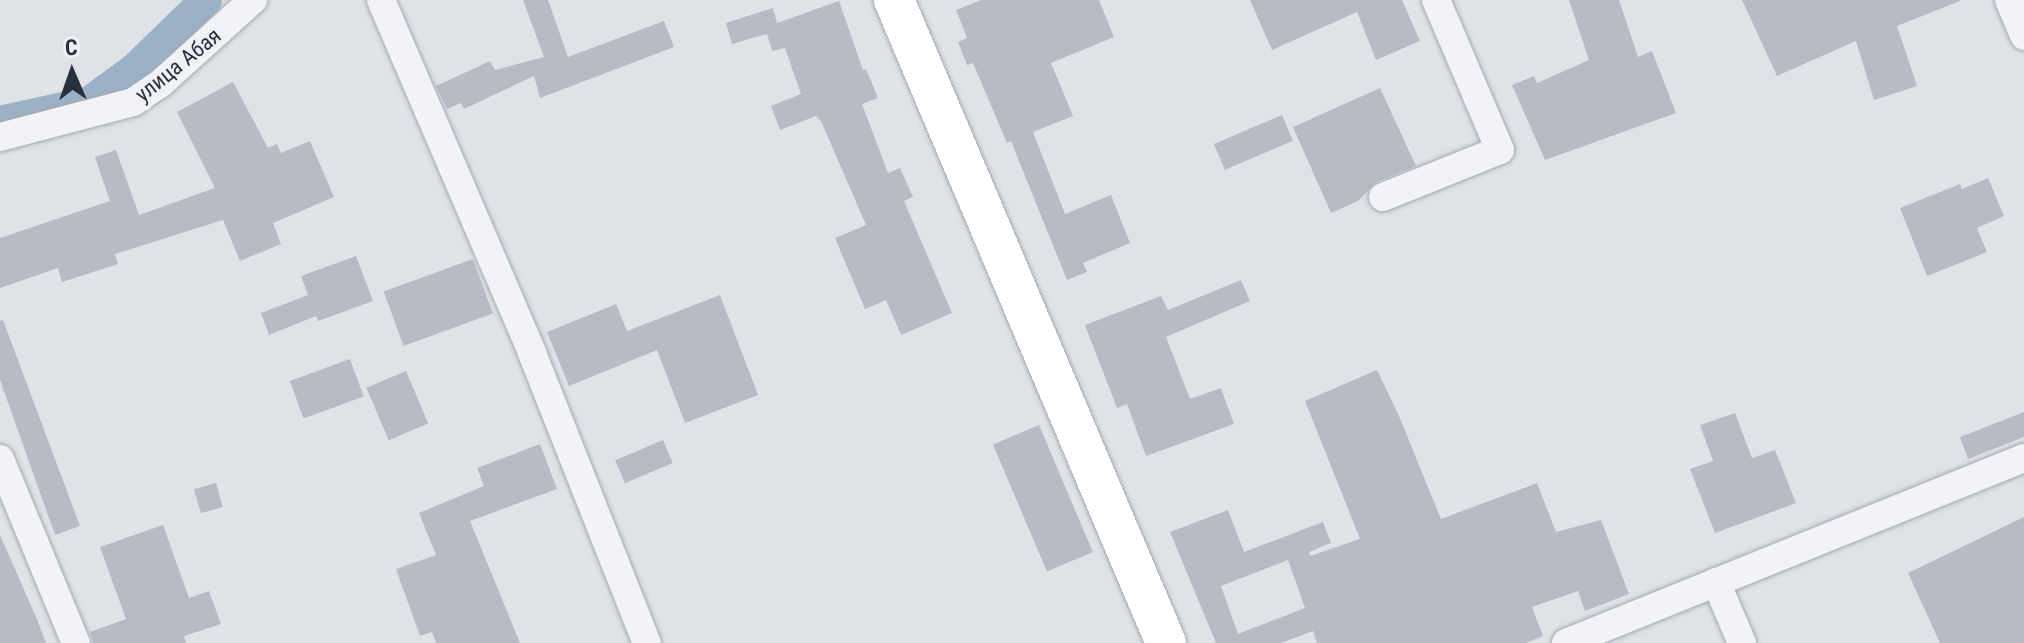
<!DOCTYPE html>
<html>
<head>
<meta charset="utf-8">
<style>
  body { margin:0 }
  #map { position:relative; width:2024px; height:643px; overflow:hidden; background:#dfe3e8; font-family:"Roboto Condensed",sans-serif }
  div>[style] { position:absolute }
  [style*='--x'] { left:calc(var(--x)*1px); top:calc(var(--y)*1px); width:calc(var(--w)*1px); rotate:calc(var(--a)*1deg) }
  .canal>* { height:32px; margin:-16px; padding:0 16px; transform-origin:16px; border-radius:16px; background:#9bb1c7 }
  .building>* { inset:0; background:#b7bcc4; transform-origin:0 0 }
  .roads { filter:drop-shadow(0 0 2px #a5aab2) drop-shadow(0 0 2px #a5aab2) }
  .street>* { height:28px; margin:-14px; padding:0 14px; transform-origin:14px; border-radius:14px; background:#f2f3f6 }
  .secondary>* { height:40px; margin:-20px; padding:0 20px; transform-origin:20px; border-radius:20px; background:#fff }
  span { translate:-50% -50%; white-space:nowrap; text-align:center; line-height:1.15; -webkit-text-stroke:8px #eff2f5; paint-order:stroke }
  .street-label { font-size:22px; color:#29313e }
  .north { position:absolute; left:32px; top:32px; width:80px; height:80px; -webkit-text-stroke:6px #eff2f5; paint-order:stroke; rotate:358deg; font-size:22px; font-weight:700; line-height:32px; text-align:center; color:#29313e }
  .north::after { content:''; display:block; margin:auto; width:28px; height:36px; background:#29313e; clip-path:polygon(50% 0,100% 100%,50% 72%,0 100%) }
</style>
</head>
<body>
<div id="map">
  <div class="canal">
    <div style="--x:0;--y:122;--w:92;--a:-12.5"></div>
    <div style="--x:90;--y:102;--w:56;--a:-36.3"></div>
    <div style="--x:135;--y:69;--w:99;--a:-44.2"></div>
  </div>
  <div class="building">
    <div style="clip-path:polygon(523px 0,548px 0,568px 57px,664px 21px,674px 47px,540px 98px,534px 76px,464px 109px,461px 103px,447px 109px,436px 86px,490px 61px,495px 70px,544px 57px)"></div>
    <div style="clip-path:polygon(981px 0,1099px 0,1114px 37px,1051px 63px,1073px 116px,1033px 132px,1065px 214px,1111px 195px,1130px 243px,1083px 263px,1087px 272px,1067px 280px,1011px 141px,1007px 143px,973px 63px,967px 65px,958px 42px,967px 38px,956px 10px)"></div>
    <div style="clip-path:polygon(1250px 0,1402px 0,1420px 41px,1376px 60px,1357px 12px,1272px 50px)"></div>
    <div style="clip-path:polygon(1569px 0,1619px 0,1638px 57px,1652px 51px,1676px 113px,1545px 160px,1512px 85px,1534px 76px,1537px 83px,1589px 60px)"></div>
    <div style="clip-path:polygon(1742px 0,1959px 0,1960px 1px,1897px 26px,1917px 86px,1874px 100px,1856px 41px,1777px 76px)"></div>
    <div style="clip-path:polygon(839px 1px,863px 70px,866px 69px,878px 98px,862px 104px,888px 173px,900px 168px,913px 197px,904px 201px,952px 313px,901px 335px,886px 300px,865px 309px,835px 238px,866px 225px,821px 121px,816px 116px,780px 130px,771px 106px,801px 94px,785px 48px,772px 51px,767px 34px,732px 44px,726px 23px,773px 8px,777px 23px)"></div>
    <div style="clip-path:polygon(233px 82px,268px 148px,277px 144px,281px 153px,310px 141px,334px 197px,273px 223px,281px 244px,240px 261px,223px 220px,115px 254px,118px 264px,62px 282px,58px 268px,0 288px,0 238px,110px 201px,95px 157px,116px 150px,139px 215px,215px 188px,177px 112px)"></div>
    <div style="clip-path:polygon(1380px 88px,1416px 166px,1376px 182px,1358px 201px,1331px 213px,1293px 127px)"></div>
    <div style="left:1282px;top:115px;width:28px;height:74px;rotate:67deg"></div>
    <div style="clip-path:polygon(1988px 178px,2004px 216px,1977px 228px,1987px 252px,1927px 276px,1900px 208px,1960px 184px,1962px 189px)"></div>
    <div style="clip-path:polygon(356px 256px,373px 301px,318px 321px,316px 316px,269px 335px,261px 313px,308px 295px,301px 276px)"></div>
    <div style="left:473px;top:259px;width:58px;height:95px;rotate:70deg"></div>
    <div style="clip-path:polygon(1241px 280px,1250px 301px,1166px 337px,1190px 399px,1221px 388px,1234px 424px,1146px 456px,1127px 404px,1117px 408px,1085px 325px,1161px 296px,1168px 310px)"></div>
    <div style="clip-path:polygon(720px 295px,758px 395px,685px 423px,657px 350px,569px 386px,547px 332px,616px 304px,627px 331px)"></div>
    <div style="clip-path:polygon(3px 320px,80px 526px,55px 535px,0 380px,0 321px)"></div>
    <div style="left:350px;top:359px;width:40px;height:64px;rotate:70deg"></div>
    <div style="clip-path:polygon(evenodd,1377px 370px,1399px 416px,1441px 519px,1537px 483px,1556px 532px,1601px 520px,1629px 594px,1585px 611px,1578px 591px,1532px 607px,1543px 636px,1526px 643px,1317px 643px,1313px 631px,1281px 643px,1216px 643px,1170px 532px,1228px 510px,1244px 552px,1323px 522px,1331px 543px,1309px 552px,1310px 556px,1360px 539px,1305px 401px,1377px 370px,1288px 560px,1305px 608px,1238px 634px,1221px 586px,1288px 560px)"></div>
    <div style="left:406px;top:371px;width:57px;height:43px;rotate:67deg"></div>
    <div style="clip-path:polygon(2024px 412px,2024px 437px,1968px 459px,1960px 437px)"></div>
    <div style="clip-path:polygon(1735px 413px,1752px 458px,1775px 450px,1796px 503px,1715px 533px,1690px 469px,1713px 461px,1700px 425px)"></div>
    <div style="left:1039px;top:425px;width:138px;height:50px;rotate:67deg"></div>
    <div style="left:663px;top:440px;width:25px;height:52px;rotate:67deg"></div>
    <div style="clip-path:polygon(540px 444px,557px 489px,470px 521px,520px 643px,436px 643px,432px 632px,420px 636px,396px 569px,436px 555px,419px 513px,484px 486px,477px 468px)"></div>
    <div style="left:216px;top:483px;width:25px;height:23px;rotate:74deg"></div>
    <div style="clip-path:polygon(2024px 517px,2024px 643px,1940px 643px,1908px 573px)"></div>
    <div style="clip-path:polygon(163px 525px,189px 598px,209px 591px,221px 624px,184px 636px,186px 643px,93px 643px,90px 632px,126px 619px,100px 547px)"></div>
    <div style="clip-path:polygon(0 535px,36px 617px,46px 643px,0 643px)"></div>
  </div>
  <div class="roads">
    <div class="street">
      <div style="--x:381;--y:0;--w:384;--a:66.8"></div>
      <div style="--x:532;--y:353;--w:312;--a:68.4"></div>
      <div style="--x:2009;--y:0;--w:39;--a:67"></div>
      <div style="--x:0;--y:137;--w:138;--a:-14.7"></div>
      <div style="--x:133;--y:102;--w:34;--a:-34"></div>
      <div style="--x:161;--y:83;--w:124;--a:-42.1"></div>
      <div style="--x:1383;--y:197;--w:126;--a:-21.9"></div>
      <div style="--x:1500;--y:150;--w:163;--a:-113.1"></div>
      <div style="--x:0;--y:459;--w:199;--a:67.6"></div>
      <div style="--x:1716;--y:582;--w:66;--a:66.9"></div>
      <div style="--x:1566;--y:643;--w:494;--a:-22"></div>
    </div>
    <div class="secondary">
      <div style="--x:894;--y:0;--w:698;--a:67.07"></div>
    </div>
  </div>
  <div class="street-label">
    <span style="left:178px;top:65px;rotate:-39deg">улица Абая</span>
  </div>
  <div class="north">С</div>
</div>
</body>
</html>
